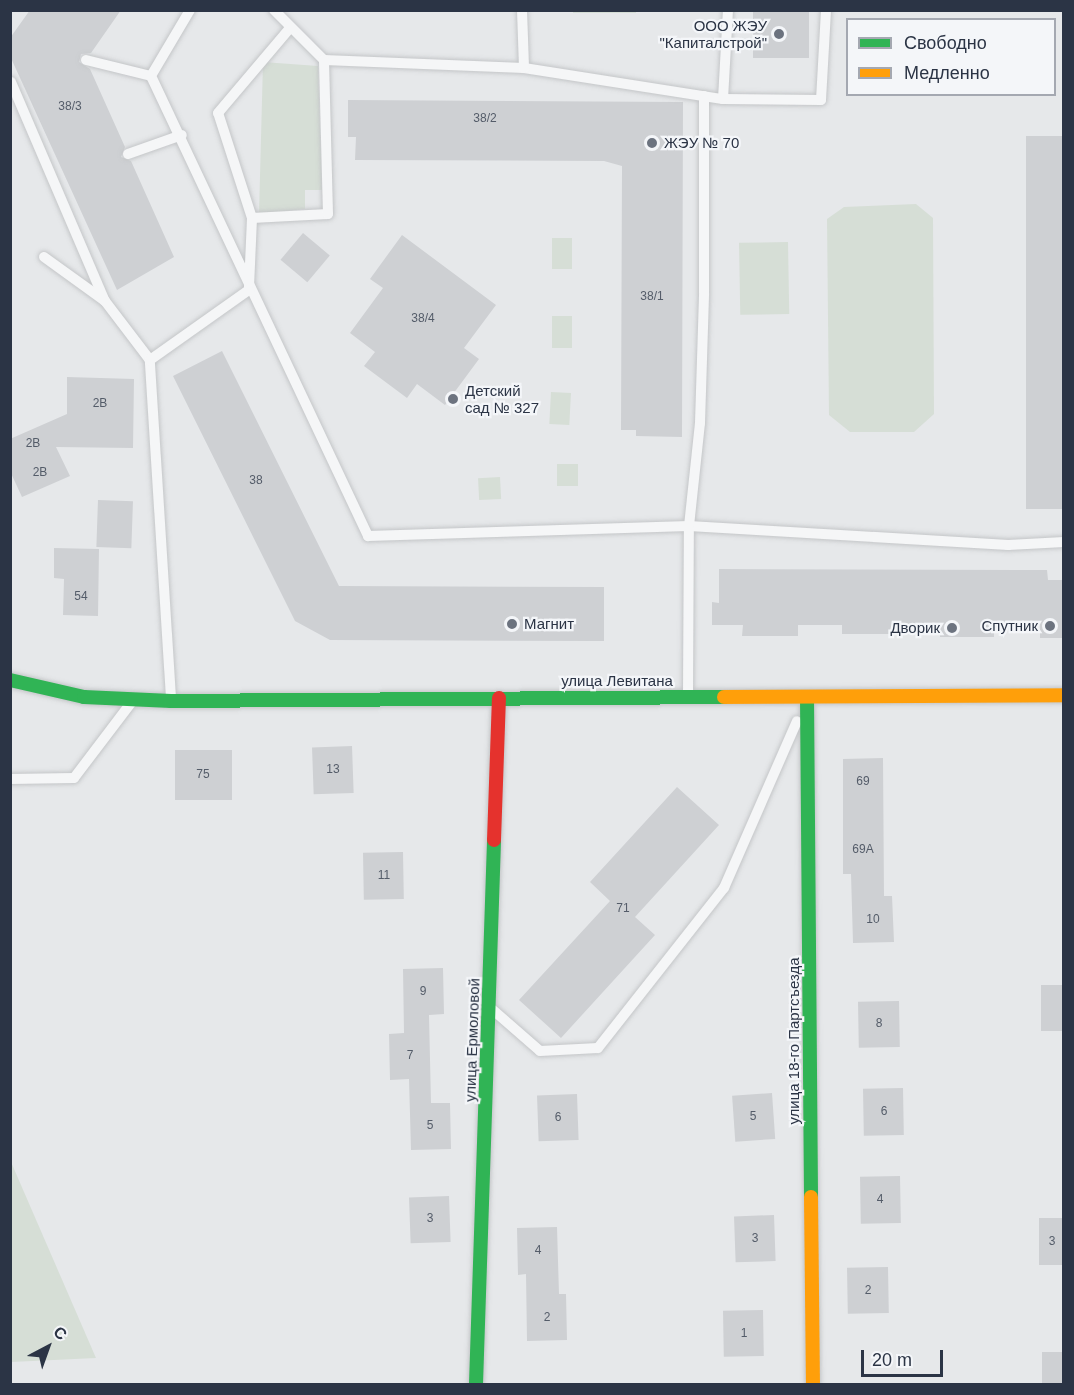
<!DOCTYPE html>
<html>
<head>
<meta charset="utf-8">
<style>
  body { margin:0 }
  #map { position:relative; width:1074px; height:1395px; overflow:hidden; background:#e6e8ea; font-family:Arial,sans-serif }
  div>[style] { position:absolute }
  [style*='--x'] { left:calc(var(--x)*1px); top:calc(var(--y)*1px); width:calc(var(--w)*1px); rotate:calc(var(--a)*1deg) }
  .green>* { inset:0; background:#d6ded6; transform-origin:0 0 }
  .building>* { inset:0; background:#ced0d3; transform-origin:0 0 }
  .roads { filter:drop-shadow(0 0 2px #c4c6c8) drop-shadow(0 0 2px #c4c6c8) }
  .lane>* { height:10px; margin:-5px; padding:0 5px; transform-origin:5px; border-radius:5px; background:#f5f6f7 }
  .fast>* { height:14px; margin:-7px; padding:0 7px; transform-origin:7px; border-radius:7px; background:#30b455 }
  .slow>* { height:14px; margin:-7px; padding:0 7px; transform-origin:7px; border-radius:7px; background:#ff9f0a }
  .jam>* { height:14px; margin:-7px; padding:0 7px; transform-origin:7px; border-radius:7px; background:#e5322d }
  .dots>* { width:16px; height:16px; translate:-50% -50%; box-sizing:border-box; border:3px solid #f4f6f9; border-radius:50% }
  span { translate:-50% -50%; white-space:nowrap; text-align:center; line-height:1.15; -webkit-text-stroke:4.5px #f4f6f9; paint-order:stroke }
  .number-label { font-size:12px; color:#545c69 }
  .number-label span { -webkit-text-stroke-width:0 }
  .poi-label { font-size:15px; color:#2b3445 }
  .right { translate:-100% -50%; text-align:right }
  .left { translate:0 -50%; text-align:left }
  .street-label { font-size:15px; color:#2b3445 }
  .frame { position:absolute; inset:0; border:12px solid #2b3445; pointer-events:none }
  .legend { position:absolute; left:846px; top:18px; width:210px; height:78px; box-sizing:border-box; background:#f4f6f9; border:2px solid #a4a8b1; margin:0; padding:8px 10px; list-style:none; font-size:18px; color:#2b3445 }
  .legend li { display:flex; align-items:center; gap:12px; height:30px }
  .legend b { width:30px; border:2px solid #a4a8b1 }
  .north { position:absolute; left:18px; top:1317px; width:60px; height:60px; -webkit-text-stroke:4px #f4f6f9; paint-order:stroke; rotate:41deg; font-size:16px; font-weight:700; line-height:24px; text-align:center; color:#2b3445 }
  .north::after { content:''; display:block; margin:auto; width:21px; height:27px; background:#2b3445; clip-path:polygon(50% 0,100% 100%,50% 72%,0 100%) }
  .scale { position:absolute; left:861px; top:1350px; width:82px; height:27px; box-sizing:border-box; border:3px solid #2b3445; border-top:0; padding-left:8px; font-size:18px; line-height:21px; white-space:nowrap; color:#2b3445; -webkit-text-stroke:4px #f4f6f9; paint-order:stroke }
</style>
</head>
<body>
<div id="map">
  <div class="green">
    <div style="left:636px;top:10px;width:3px;height:63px;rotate:90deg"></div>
    <div style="clip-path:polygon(263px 62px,318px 66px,322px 190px,305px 190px,305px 209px,259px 214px)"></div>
    <div style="clip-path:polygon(916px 204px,933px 218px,934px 414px,914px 432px,850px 432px,829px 415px,827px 219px,844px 207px)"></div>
    <div style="left:552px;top:238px;width:20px;height:31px"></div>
    <div style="left:788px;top:242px;width:72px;height:49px;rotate:89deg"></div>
    <div style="left:552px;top:316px;width:20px;height:32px"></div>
    <div style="left:551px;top:392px;width:20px;height:32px;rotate:3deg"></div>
    <div style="left:557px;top:464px;width:21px;height:22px"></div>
    <div style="left:500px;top:477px;width:22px;height:22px;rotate:87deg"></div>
    <div style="clip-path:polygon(11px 1162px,96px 1358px,11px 1362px)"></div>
  </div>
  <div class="building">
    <div style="clip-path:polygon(30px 10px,121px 10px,91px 53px,81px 54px,79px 62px,90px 69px,125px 147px,121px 157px,131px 161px,174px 257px,117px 290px,10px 56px,10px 38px)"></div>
    <div style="left:753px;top:10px;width:56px;height:48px"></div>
    <div style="clip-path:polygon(348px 100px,683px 102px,682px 437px,636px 436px,636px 430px,621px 430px,622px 166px,604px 161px,355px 160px,356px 137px,348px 137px)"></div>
    <div style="left:1026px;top:136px;width:38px;height:373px"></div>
    <div style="left:303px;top:233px;width:35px;height:35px;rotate:40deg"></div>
    <div style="clip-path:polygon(402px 235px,496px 305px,464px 348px,479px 359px,445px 405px,417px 384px,407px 398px,364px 366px,375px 352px,350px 333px,383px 288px,370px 279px)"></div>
    <div style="clip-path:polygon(222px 351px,339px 586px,604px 587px,604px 641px,330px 640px,295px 621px,173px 376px)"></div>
    <div style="clip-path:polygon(67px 377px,134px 379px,133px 448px,56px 447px,70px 476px,22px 497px,10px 471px,10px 439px,67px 414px)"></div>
    <div style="left:98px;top:500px;width:35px;height:47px;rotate:2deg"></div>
    <div style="clip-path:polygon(54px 548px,99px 549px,98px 616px,63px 615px,64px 579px,54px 578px)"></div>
    <div style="clip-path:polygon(719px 569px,1047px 570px,1048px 580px,1064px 580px,1064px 638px,1040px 638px,1040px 625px,994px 625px,994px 637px,940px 637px,940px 625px,894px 625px,894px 634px,842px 634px,842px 625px,798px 625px,798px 636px,742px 636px,743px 625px,712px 625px,712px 602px,719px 603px)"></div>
    <div style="left:352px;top:746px;width:47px;height:40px;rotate:88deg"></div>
    <div style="left:175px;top:750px;width:57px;height:50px"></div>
    <div style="clip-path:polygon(883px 758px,884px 896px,892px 896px,894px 942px,853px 943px,851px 874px,843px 874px,843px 759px)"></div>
    <div style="clip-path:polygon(677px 787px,719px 825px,635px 917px,655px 935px,561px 1038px,519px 1000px,610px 901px,590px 882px)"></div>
    <div style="left:403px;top:852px;width:47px;height:40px;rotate:89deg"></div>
    <div style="clip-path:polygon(443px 968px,444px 1014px,429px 1015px,431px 1103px,450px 1103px,451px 1149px,411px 1150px,409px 1079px,390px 1080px,389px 1034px,404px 1033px,403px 969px)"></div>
    <div style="left:1064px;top:985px;width:46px;height:23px;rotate:90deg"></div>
    <div style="left:899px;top:1001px;width:46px;height:41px;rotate:89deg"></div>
    <div style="left:903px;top:1088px;width:47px;height:40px;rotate:89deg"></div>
    <div style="left:772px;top:1093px;width:46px;height:40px;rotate:86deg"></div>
    <div style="left:577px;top:1094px;width:46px;height:40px;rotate:88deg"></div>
    <div style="left:900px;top:1176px;width:47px;height:40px;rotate:89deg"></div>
    <div style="left:449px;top:1196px;width:46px;height:40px;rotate:88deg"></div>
    <div style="left:774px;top:1215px;width:46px;height:40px;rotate:88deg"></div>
    <div style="left:1064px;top:1218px;width:47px;height:25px;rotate:90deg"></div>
    <div style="clip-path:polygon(557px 1227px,559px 1294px,566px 1294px,567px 1340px,527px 1341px,526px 1274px,518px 1275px,517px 1228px)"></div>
    <div style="left:888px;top:1267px;width:46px;height:41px;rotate:89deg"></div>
    <div style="left:763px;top:1310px;width:46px;height:40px;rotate:89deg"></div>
    <div style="left:1064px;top:1352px;width:32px;height:22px;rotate:90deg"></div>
  </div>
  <div class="roads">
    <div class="lane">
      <div style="--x:190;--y:10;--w:77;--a:120.6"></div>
      <div style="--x:151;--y:76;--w:509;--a:64.74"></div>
      <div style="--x:368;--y:536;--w:321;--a:-1.8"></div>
      <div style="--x:689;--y:526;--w:320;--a:3.4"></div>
      <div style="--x:1008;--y:545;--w:56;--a:-3.1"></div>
      <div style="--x:274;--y:10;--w:71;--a:45"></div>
      <div style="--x:324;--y:60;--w:200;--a:2.3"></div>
      <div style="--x:524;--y:68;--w:201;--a:8.9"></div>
      <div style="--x:723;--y:99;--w:98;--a:0.6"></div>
      <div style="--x:821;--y:100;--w:90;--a:-86.8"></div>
      <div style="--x:522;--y:10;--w:58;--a:88"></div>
      <div style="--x:86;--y:60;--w:67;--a:13.8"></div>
      <div style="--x:11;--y:82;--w:238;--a:66.8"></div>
      <div style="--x:105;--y:301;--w:74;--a:52.7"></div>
      <div style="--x:723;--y:99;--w:89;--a:-86.8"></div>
      <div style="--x:128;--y:154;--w:57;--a:-19.4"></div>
      <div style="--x:252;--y:218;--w:76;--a:-3"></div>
      <div style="--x:328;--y:214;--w:154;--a:-91.5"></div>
      <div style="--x:44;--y:257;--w:75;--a:35.8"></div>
      <div style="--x:249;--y:287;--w:69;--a:-87.5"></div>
      <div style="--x:252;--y:218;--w:110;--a:-107.9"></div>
      <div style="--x:218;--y:113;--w:111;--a:-49.7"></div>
      <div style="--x:688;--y:695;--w:169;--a:-89.7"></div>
      <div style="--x:689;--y:526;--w:104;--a:-83.9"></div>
      <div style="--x:700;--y:423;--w:130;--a:-88.2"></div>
      <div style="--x:704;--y:293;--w:197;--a:-90"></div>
      <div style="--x:171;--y:698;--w:339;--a:-93.6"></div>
      <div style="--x:150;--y:360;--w:121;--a:-35.3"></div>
      <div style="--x:10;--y:779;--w:64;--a:-0.9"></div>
      <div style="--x:74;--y:778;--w:94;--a:-52.8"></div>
      <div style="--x:493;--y:1010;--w:62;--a:41.1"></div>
      <div style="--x:540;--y:1051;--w:58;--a:-3"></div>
      <div style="--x:598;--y:1048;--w:204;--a:-51.8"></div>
      <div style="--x:724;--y:888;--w:182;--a:-66.4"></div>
    </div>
    <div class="fast">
      <div style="--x:10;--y:680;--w:76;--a:12.9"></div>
      <div style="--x:84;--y:697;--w:87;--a:2.6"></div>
      <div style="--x:171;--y:701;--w:553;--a:-0.41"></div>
      <div style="--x:807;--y:697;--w:500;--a:89.54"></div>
      <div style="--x:476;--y:1384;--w:544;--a:-88.1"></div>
    </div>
    <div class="slow">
      <div style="--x:724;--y:697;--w:340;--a:-0.3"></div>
      <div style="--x:811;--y:1197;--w:187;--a:89.4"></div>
    </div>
    <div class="jam">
      <div style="--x:494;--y:840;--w:142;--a:-88"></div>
    </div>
  </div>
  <div class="dots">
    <div style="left:779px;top:34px;background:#6c737f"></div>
    <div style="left:652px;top:143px;background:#6c737f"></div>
    <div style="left:453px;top:399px;background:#6c737f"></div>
    <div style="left:512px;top:624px;background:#6c737f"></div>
    <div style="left:1050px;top:626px;background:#6c737f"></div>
    <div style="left:952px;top:628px;background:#6c737f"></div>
  </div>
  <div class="number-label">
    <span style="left:70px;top:107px">38/3</span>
    <span style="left:485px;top:119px">38/2</span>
    <span style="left:652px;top:297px">38/1</span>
    <span style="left:423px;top:319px">38/4</span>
    <span style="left:100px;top:404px">2В</span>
    <span style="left:33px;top:444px">2В</span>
    <span style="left:40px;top:473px">2В</span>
    <span style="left:256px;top:481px">38</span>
    <span style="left:81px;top:597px">54</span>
    <span style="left:333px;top:770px">13</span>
    <span style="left:203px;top:775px">75</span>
    <span style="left:863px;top:782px">69</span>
    <span style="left:863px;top:850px">69А</span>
    <span style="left:384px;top:876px">11</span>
    <span style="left:623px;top:909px">71</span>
    <span style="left:873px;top:920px">10</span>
    <span style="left:423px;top:992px">9</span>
    <span style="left:879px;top:1024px">8</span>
    <span style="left:410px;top:1056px">7</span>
    <span style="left:884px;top:1112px">6</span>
    <span style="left:753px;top:1117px">5</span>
    <span style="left:558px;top:1118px">6</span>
    <span style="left:430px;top:1126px">5</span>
    <span style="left:880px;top:1200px">4</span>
    <span style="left:430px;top:1219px">3</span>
    <span style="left:755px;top:1239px">3</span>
    <span style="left:1052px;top:1242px">3</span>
    <span style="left:538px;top:1251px">4</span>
    <span style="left:868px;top:1291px">2</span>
    <span style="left:547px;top:1318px">2</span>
    <span style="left:744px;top:1334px">1</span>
  </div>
  <div class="poi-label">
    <span class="right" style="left:767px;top:34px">ООО ЖЭУ<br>"Капиталстрой"</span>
    <span class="left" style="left:664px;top:143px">ЖЭУ № 70</span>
    <span class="left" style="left:465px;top:399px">Детский<br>сад № 327</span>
    <span class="left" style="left:524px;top:624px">Магнит</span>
    <span class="right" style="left:1038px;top:626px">Спутник</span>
    <span class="right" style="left:940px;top:628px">Дворик</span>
  </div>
  <div class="street-label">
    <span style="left:617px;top:681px">улица Левитана</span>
    <span style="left:472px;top:1040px;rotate:-88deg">улица Ермоловой</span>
    <span style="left:794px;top:1041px;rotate:-90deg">улица 18-го Партсъезда</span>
  </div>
  <div class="frame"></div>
  <ul class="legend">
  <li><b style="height:8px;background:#30b455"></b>Свободно</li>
  <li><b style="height:8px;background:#ff9f0a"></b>Медленно</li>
  </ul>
  <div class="north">С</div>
  <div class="scale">20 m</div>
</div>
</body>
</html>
